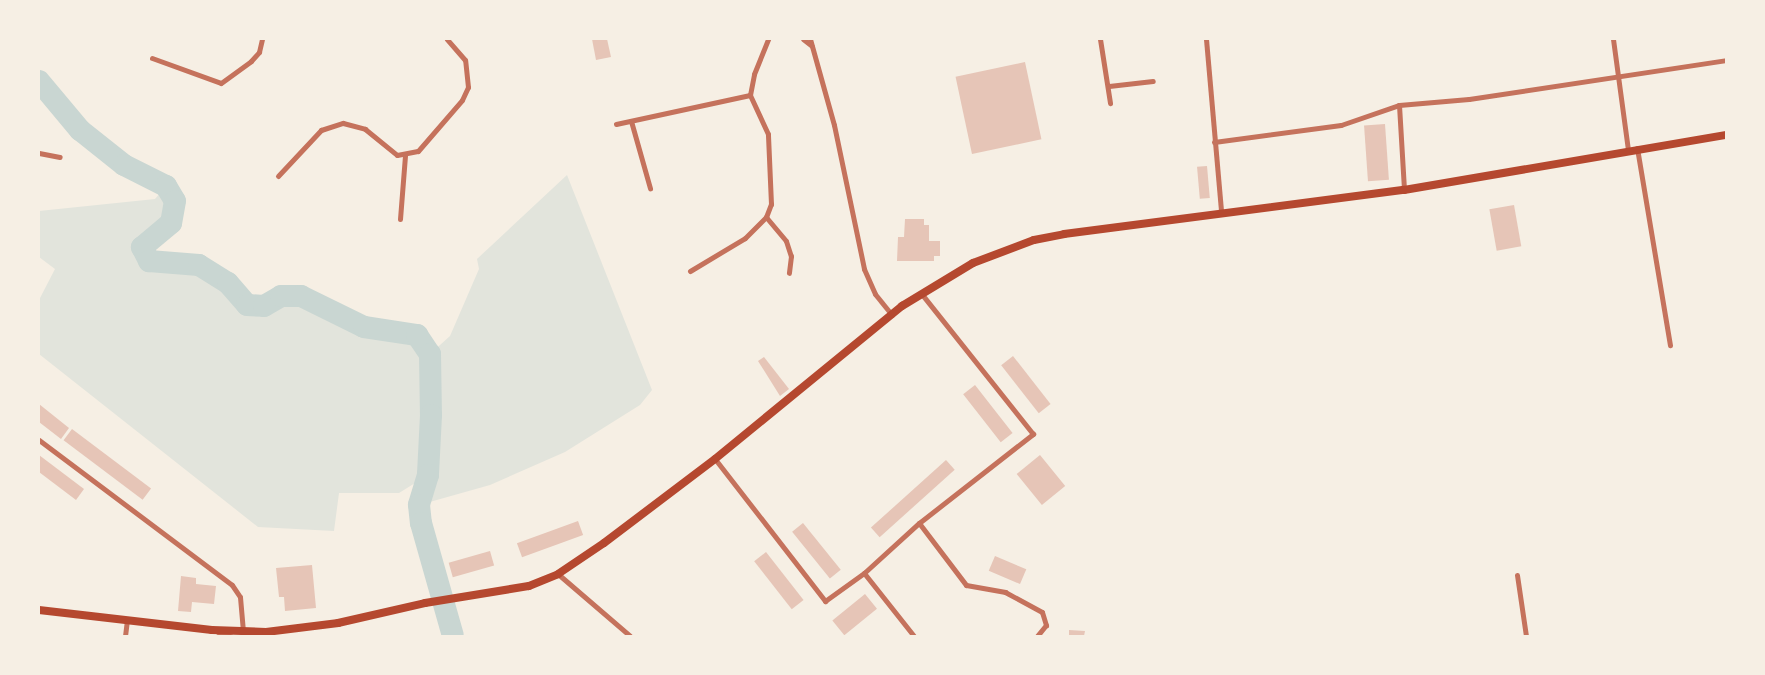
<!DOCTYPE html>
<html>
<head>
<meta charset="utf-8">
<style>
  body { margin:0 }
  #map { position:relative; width:1765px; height:675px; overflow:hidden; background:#f6efe4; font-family:"Alegreya Sans",sans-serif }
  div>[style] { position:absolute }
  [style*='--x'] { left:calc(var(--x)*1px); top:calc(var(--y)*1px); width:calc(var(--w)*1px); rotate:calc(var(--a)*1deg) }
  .green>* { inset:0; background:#e2e4dc }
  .river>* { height:22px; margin:-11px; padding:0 11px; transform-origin:11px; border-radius:11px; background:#c9d6d2 }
  .building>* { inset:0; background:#e6c5b7; transform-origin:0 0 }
  .minor>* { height:5px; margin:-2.5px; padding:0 2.5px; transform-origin:2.5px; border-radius:2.5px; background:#c5725c }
  .secondary>* { height:8px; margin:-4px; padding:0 4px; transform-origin:4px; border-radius:4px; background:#b5482f }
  span { translate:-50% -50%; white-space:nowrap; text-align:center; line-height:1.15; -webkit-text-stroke:4.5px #f6efe4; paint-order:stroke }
  .frame { position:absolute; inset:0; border:40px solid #f6efe4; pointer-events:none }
</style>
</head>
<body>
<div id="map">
  <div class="green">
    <div style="clip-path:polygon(567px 175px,652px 390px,640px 405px,565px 452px,490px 485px,419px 505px,428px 475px,399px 493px,339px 493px,334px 531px,258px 527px,39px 354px,39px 300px,55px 269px,39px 257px,39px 211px,155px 199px,166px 186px,175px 201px,171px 223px,142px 247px,149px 261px,199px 265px,228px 283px,247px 305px,264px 305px,281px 296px,301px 296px,363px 327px,417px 335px,430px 354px,450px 336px,479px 269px,477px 259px)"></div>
  </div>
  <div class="river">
    <div style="--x:39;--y:81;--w:64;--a:50.1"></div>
    <div style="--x:80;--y:130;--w:56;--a:38.5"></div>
    <div style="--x:124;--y:165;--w:47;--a:26.6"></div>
    <div style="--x:166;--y:186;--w:17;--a:59"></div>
    <div style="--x:175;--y:201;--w:22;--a:100"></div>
    <div style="--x:171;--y:223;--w:38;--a:140"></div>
    <div style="--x:142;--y:247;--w:16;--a:63"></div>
    <div style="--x:149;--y:261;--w:50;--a:4.6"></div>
    <div style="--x:199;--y:265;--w:34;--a:32"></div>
    <div style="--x:228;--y:283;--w:29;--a:49"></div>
    <div style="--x:247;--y:305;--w:17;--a:3"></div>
    <div style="--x:264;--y:306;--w:20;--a:-30"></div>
    <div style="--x:281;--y:296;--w:20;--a:0"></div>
    <div style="--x:301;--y:296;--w:70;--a:26.2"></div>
    <div style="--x:364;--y:327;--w:54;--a:8.6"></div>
    <div style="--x:417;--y:335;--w:23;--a:56"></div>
    <div style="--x:430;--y:354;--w:61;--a:89.1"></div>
    <div style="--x:431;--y:415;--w:60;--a:92.9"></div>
    <div style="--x:428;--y:475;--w:31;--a:107"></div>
    <div style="--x:419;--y:505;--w:18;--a:84"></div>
    <div style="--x:421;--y:523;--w:117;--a:74.2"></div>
  </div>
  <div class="building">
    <div style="clip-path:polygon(592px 39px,607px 39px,611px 57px,596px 60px)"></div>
    <div style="left:1025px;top:62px;width:79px;height:71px;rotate:78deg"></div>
    <div style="left:1385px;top:124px;width:56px;height:21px;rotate:86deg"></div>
    <div style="left:1207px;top:166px;width:32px;height:10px;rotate:85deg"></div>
    <div style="left:1514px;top:205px;width:42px;height:25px;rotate:80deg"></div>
    <div style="clip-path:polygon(905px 219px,924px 219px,924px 225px,929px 225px,929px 241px,940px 241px,940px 256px,934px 256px,934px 261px,897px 261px,898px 237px,904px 237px)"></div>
    <div style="left:1013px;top:356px;width:61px;height:15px;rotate:52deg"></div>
    <div style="clip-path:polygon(764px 357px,789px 389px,780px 396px,758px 361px)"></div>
    <div style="left:975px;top:385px;width:61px;height:15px;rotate:52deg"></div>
    <div style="clip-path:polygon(39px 404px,69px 428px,61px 439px,39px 422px)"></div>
    <div style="left:72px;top:429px;width:99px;height:14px;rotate:37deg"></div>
    <div style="clip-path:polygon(39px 455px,84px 489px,76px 500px,39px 472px)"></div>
    <div style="left:1040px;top:455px;width:40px;height:30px;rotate:51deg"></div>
    <div style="left:946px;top:460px;width:13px;height:101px;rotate:48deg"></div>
    <div style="left:578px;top:521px;width:15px;height:65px;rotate:70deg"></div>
    <div style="left:803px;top:523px;width:60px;height:14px;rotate:51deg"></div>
    <div style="left:490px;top:551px;width:15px;height:43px;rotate:74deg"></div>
    <div style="left:766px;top:552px;width:61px;height:15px;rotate:52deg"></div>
    <div style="left:995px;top:556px;width:34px;height:16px;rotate:23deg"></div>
    <div style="clip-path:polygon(312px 565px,316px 608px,285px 611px,284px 597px,279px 597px,276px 568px)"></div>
    <div style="clip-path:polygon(181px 576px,196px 578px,196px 584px,216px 586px,214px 604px,192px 602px,191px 612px,178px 611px)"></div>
    <div style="left:865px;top:594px;width:19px;height:42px;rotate:51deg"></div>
    <div style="clip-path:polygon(1069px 630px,1085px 631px,1084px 636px,1069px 636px)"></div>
  </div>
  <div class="minor">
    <div style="--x:803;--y:39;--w:11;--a:38"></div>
    <div style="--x:810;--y:39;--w:89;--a:74.4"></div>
    <div style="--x:834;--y:125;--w:147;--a:78.2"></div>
    <div style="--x:864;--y:269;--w:27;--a:66"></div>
    <div style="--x:875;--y:294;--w:27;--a:51"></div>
    <div style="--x:1100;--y:39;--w:65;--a:81.1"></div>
    <div style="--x:1206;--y:39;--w:174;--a:85"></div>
    <div style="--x:1613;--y:39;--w:112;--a:82.3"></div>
    <div style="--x:152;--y:58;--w:73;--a:19.9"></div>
    <div style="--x:221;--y:83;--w:37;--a:-36"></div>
    <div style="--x:251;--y:61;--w:12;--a:-48"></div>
    <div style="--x:259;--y:52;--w:13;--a:-77"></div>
    <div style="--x:1109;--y:86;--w:44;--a:-6.5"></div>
    <div style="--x:1399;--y:105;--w:85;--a:86.6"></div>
    <div style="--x:631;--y:121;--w:70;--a:74.2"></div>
    <div style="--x:616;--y:124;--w:137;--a:-12.2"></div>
    <div style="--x:1214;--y:142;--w:128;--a:-7.6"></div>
    <div style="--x:1341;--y:125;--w:61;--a:-19"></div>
    <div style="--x:1399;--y:105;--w:70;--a:-4.9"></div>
    <div style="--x:1469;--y:99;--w:260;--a:-8.6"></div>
    <div style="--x:1637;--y:148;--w:200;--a:80.5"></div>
    <div style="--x:39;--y:153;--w:21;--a:11"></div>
    <div style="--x:278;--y:176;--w:63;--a:-46.9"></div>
    <div style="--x:321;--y:130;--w:23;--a:-18"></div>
    <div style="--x:343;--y:123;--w:23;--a:15"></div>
    <div style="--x:365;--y:129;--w:41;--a:39.1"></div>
    <div style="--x:397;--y:155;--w:21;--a:-11"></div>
    <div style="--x:418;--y:151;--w:67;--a:-49.2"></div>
    <div style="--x:462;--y:100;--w:14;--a:-65"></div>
    <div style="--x:468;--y:87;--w:27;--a:-96"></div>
    <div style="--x:465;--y:60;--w:28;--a:-131"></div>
    <div style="--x:766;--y:217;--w:31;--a:50"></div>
    <div style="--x:786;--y:241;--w:16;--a:72"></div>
    <div style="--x:791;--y:256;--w:17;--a:97"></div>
    <div style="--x:400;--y:219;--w:64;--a:-85.5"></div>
    <div style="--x:690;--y:271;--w:64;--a:-31"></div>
    <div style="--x:745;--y:238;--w:30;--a:-45"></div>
    <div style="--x:766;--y:217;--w:14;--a:-69"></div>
    <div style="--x:771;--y:204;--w:70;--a:-92.5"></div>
    <div style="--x:768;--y:134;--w:43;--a:-114.8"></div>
    <div style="--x:750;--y:95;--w:21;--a:-79"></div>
    <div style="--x:754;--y:74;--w:38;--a:-68"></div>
    <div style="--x:39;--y:440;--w:241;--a:36.9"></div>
    <div style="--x:232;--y:585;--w:14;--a:56"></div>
    <div style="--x:240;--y:597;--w:35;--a:85"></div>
    <div style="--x:715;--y:459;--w:180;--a:52.2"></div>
    <div style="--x:825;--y:601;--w:48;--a:-35.7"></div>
    <div style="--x:864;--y:573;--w:74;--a:-42.3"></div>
    <div style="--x:919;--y:523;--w:145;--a:-38"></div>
    <div style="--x:1033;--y:434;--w:180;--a:-128.5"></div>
    <div style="--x:919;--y:523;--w:78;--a:52.8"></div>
    <div style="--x:966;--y:585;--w:40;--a:10"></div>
    <div style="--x:1005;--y:592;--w:42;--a:28.4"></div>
    <div style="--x:1042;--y:612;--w:14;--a:73"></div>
    <div style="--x:1046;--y:625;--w:14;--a:129"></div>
    <div style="--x:864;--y:573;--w:80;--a:51.6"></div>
    <div style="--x:558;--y:574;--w:95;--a:40.7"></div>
    <div style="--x:1517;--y:575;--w:62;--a:81.6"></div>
    <div style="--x:125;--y:636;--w:16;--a:-83"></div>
    <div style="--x:218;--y:636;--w:13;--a:-18"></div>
  </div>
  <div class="secondary">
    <div style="--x:39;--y:610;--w:174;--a:6.6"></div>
    <div style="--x:212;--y:630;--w:54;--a:2.1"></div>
    <div style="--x:266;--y:632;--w:73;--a:-7.1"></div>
    <div style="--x:338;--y:623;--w:89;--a:-12.9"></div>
    <div style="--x:425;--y:603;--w:105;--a:-9.3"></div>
    <div style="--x:529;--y:586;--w:31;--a:-22"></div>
    <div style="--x:558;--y:574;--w:55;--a:-34"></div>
    <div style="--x:604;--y:543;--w:139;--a:-37.1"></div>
    <div style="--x:715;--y:459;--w:242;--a:-39.3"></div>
    <div style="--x:902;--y:306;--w:83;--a:-31.2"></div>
    <div style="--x:973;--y:263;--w:65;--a:-20.7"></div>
    <div style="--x:1034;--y:240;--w:31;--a:-11"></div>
    <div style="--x:1064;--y:234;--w:343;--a:-7.4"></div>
    <div style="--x:1404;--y:190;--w:327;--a:-9.7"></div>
  </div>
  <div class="frame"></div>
</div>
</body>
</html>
